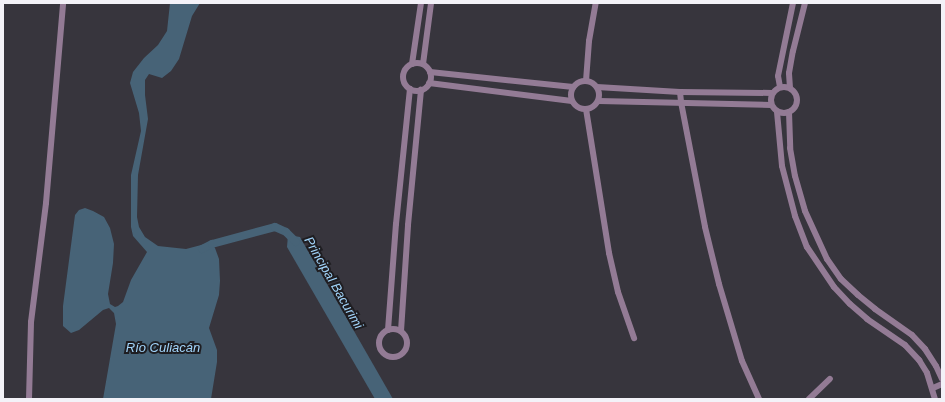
<!DOCTYPE html>
<html>
<head>
<meta charset="utf-8">
<style>
  body { margin:0 }
  #map { position:relative; width:945px; height:402px; overflow:hidden; background:#37353d; font-family:Arial,sans-serif }
  div>[style] { position:absolute }
  [style*='--x'] { left:calc(var(--x)*1px); top:calc(var(--y)*1px); width:calc(var(--w)*1px); rotate:calc(var(--a)*1deg) }
  .water>* { inset:0; background:#476377 }
  .canal>* { height:8px; margin:-4px; padding:0 4px; transform-origin:4px; border-radius:4px; background:#476377 }
  .street>* { height:6px; margin:-3px; padding:0 3px; transform-origin:3px; border-radius:3px; background:#937b95 }
  .street>.ring { margin:-3px; padding:0; box-sizing:content-box; background:none; border:6px solid #937b95; border-radius:50% }
  span { translate:-50% -50%; white-space:nowrap; text-align:center; line-height:1.15; -webkit-text-stroke:4px #1e1d21; paint-order:stroke }
  .water-label { font-size:13px; color:#a2d5fb; font-style:italic }
  .frame { position:absolute; inset:0; border:4px solid #f3f2f8; pointer-events:none }
</style>
</head>
<body>
<div id="map">
  <div class="water">
    <div style="clip-path:polygon(170px 3px,200px 3px,192px 16px,179px 59px,171px 71px,162px 78px,149px 74px,145px 80px,145px 95px,148px 119px,138px 175px,137px 217px,139px 227px,145px 237px,158px 246px,186px 249px,205px 244px,212px 244px,215px 248px,219px 259px,220px 281px,219px 295px,209px 328px,217px 350px,217px 362px,211px 399px,103px 399px,116px 324px,114px 313px,109px 308px,103px 310px,79px 330px,71px 333px,63px 326px,63px 306px,75px 215px,79px 210px,85px 208px,93px 211px,104px 217px,110px 228px,114px 244px,113px 263px,108px 294px,110px 304px,115px 307px,118px 306px,123px 302px,131px 280px,147px 252px,133px 236px,131px 227px,131px 175px,141px 131px,139px 113px,130px 83px,133px 72px,144px 58px,158px 45px,167px 31px)"></div>
    <div style="clip-path:polygon(288px 235px,300px 237px,393px 399px,375px 399px,287px 247px)"></div>
  </div>
  <div class="canal">
    <div style="--x:202;--y:249;--w:11;--a:-27"></div>
    <div style="--x:212;--y:244;--w:65;--a:-15.1"></div>
    <div style="--x:275;--y:227;--w:12;--a:24"></div>
    <div style="--x:286;--y:232;--w:14;--a:45"></div>
  </div>
  <div class="street">
    <div class="ring" style="left:403px;top:63px;width:22px;height:22px"></div>
    <div style="--x:412;--y:64;--w:62;--a:-81.6"></div>
    <div style="--x:423;--y:64;--w:62;--a:-82.5"></div>
    <div style="--x:430;--y:72;--w:144;--a:6"></div>
    <div class="ring" style="left:571px;top:81px;width:22px;height:22px"></div>
    <div style="--x:586;--y:81;--w:40;--a:-85.7"></div>
    <div style="--x:589;--y:41;--w:39;--a:-80"></div>
    <div style="--x:429;--y:83;--w:144;--a:7.2"></div>
    <div class="ring" style="left:771px;top:87px;width:20px;height:20px"></div>
    <div style="--x:597;--y:87;--w:83;--a:3.4"></div>
    <div style="--x:680;--y:92;--w:92;--a:0.6"></div>
    <div style="--x:780;--y:87;--w:11;--a:-100"></div>
    <div style="--x:778;--y:76;--w:75;--a:-78.4"></div>
    <div style="--x:790;--y:88;--w:15;--a:-94"></div>
    <div style="--x:789;--y:73;--w:22;--a:-80"></div>
    <div style="--x:793;--y:51;--w:49;--a:-76"></div>
    <div style="--x:680;--y:92;--w:10;--a:84"></div>
    <div style="--x:681;--y:102;--w:127;--a:79.1"></div>
    <div style="--x:705;--y:227;--w:59;--a:76.2"></div>
    <div style="--x:719;--y:284;--w:80;--a:73.4"></div>
    <div style="--x:742;--y:361;--w:42;--a:65.9"></div>
    <div style="--x:599;--y:101;--w:172;--a:1.3"></div>
    <div style="--x:586;--y:109;--w:146;--a:80.9"></div>
    <div style="--x:609;--y:253;--w:40;--a:77"></div>
    <div style="--x:618;--y:292;--w:49;--a:70.8"></div>
    <div style="--x:777;--y:112;--w:54;--a:84.7"></div>
    <div style="--x:782;--y:166;--w:52;--a:75.4"></div>
    <div style="--x:795;--y:216;--w:33;--a:69"></div>
    <div style="--x:807;--y:247;--w:48;--a:56"></div>
    <div style="--x:834;--y:287;--w:23;--a:47"></div>
    <div style="--x:850;--y:304;--w:23;--a:41"></div>
    <div style="--x:867;--y:319;--w:46;--a:34.4"></div>
    <div style="--x:905;--y:345;--w:21;--a:47"></div>
    <div style="--x:919;--y:360;--w:15;--a:58"></div>
    <div style="--x:927;--y:373;--w:27;--a:73"></div>
    <div style="--x:789;--y:112;--w:36;--a:88"></div>
    <div style="--x:790;--y:148;--w:28;--a:80"></div>
    <div style="--x:795;--y:176;--w:36;--a:74"></div>
    <div style="--x:805;--y:211;--w:53;--a:65.4"></div>
    <div style="--x:827;--y:259;--w:24;--a:55"></div>
    <div style="--x:841;--y:279;--w:23;--a:43"></div>
    <div style="--x:858;--y:295;--w:22;--a:39"></div>
    <div style="--x:875;--y:309;--w:45;--a:35.1"></div>
    <div style="--x:912;--y:335;--w:19;--a:47"></div>
    <div style="--x:925;--y:349;--w:20;--a:57"></div>
    <div style="--x:936;--y:366;--w:14;--a:65"></div>
    <div class="ring" style="left:379px;top:329px;width:22px;height:22px"></div>
    <div style="--x:388;--y:330;--w:106;--a:-85.7"></div>
    <div style="--x:396;--y:224;--w:136;--a:-84.1"></div>
    <div style="--x:401;--y:331;--w:106;--a:-86.2"></div>
    <div style="--x:408;--y:225;--w:136;--a:-84.5"></div>
    <div style="--x:933;--y:388;--w:10;--a:-24"></div>
    <div style="--x:29;--y:399;--w:77;--a:-88.5"></div>
    <div style="--x:31;--y:322;--w:120;--a:-82.8"></div>
    <div style="--x:46;--y:203;--w:201;--a:-85.1"></div>
    <div style="--x:809;--y:399;--w:29;--a:-44"></div>
  </div>
  <div class="water-label">
    <span style="left:333px;top:283px;rotate:60deg">Principal Bacurimi</span>
    <span style="left:163px;top:348px">Río Culiacán</span>
  </div>
  <div class="frame"></div>
</div>
</body>
</html>
